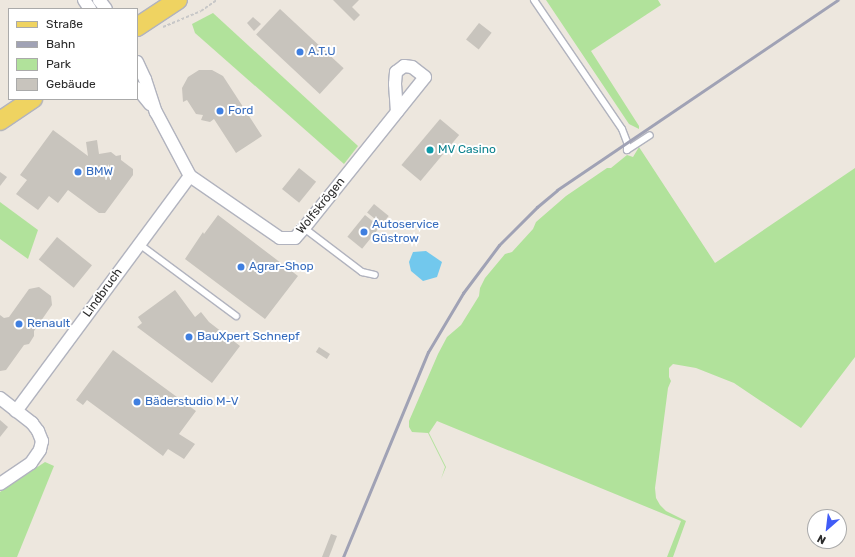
<!DOCTYPE html>
<meta charset="utf-8">
<style>
body{margin:0}
#map{position:relative;width:855px;height:557px;overflow:hidden;background:#ede7de;font-family:Rubik,sans-serif}
div>[style]{position:absolute}
.green>*{inset:0;background:#b1e29b}
.water>*{inset:0;background:#72c8ed}
.building>*{inset:0;background:#c8c4bd;transform-origin:0 0}
.path>*{height:2px;margin-top:-1px;transform-origin:0;background:repeating-linear-gradient(90deg,#c8c8c8 0 3px,transparent 0 5px)}
.roads{filter:drop-shadow(1px 0 #b1b3be) drop-shadow(-1px 0 #b1b3be) drop-shadow(0 1px #b1b3be) drop-shadow(0 -1px #b1b3be)}
.lane>*{height:6px;margin:-3px;padding:0 3px;transform-origin:3px;border-radius:3px;background:#fff}
.street>*{height:12px;margin:-6px;padding:0 6px;transform-origin:6px;border-radius:6px;background:#fff}
.primary>*{height:18px;margin:-9px;padding:0 9px;transform-origin:9px;border-radius:9px;background:#efd361}
.rail>*{height:3px;margin:-1.5px;padding:0 1.5px;transform-origin:1.5px;border-radius:1.5px;background:#a0a2b5}
.dots>*{width:11px;height:11px;translate:-50% -50%;box-sizing:border-box;border:2px solid #fff;border-radius:50%}
span{translate:-50% -50%;white-space:nowrap;text-align:center;line-height:1.15;-webkit-text-stroke:4px #fff;paint-order:stroke}
.shop-label{font-size:12px;color:#366cbe}
.left{translate:0 -50%;text-align:left}
.culture-label{font-size:12px;color:#0d838f}
.street-label{font-size:12px;color:#2b2b2b}
.legend{position:absolute;left:8px;top:8px;width:130px;height:92px;box-sizing:border-box;background:#fff;border:1px solid #aaa;margin:0;padding:5px 7px;list-style:none;font-size:12px;color:#2b2b2b}
.legend li{display:flex;align-items:center;gap:8px;height:20px}
.legend b{width:20px;border:1px solid #aaa}
.north{position:absolute;left:807px;top:509px;width:40px;height:40px;box-sizing:border-box;background:#fff;border:1px solid #aaa;border-radius:50%;rotate:208deg;font-size:11px;font-weight:700;line-height:16px;text-align:center;color:#2b2b2b}
.north::after{content:'';display:block;margin:auto;width:14px;height:18px;background:#405cf7;clip-path:polygon(50% 0,100% 100%,50% 72%,0 100%)}
</style>
<div id="map">
<div class="green">
<i style="clip-path:polygon(546px 0,658px 0,661px 5px,591px 51px,639px 126px,639px 129px,629px 124px)"></i>
<i style="clip-path:polygon(213px 13px,358px 146px,344px 164px,195px 33px,192px 24px)"></i>
<i style="clip-path:polygon(639px 147px,715px 263px,855px 168px,855px 357px,801px 428px,734px 383px,696px 368px,673px 364px,669px 368px,669px 377px,671px 381px,668px 388px,655px 488px,656px 498px,660px 505px,666px 511px,686px 521px,673px 557px,667px 557px,681px 521px,437px 421px,429px 433px,446px 467px,441px 479px,445px 467px,428px 433px,412px 432px,409px 427px,409px 421px,438px 354px,447px 337px,461px 325px,479px 296px,480px 288px,485px 278px,505px 254px,512px 252px,533px 229px,536px 222px,566px 196px,607px 168px,611px 168px,627px 155px,633px 157px)"></i>
<i style="clip-path:polygon(0 202px,38px 230px,28px 259px,0 239px)"></i>
<i style="clip-path:polygon(45px 462px,54px 466px,17px 557px,0 557px,0 492px)"></i>
</div>
<div class="water">
<i style="clip-path:polygon(426px 251px,442px 262px,437px 277px,423px 281px,411px 271px,409px 262px,413px 252px)"></i>
</div>
<div class="building">
<i style="clip-path:polygon(333px 0,359px 0,352px 7px,360px 15px,354px 21px)"></i>
<i style="left:280px;top:9px;width:87px;height:35px;rotate:43deg"></i>
<i style="clip-path:polygon(253px 17px,261px 24px,254px 31px,247px 23px)"></i>
<i style="left:479px;top:23px;width:16px;height:21px;rotate:38deg"></i>
<i style="clip-path:polygon(199px 70px,212px 70px,223px 76px,262px 136px,236px 153px,214px 119px,210px 122px,201px 120px,203px 115px,196px 114px,187px 100px,183px 102px,182px 88px,188px 77px)"></i>
<i style="left:440px;top:119px;width:25px;height:60px;rotate:40deg"></i>
<i style="clip-path:polygon(53px 130px,88px 156px,86px 142px,97px 140px,99px 154px,111px 152px,116px 156px,121px 155px,121px 160px,133px 169px,133px 175px,105px 213px,99px 213px,68px 190px,58px 203px,49px 196px,38px 210px,16px 194px,27px 180px,20px 175px)"></i>
<i style="left:299px;top:168px;width:22px;height:27px;rotate:39deg"></i>
<i style="clip-path:polygon(0 172px,7px 177px,0 186px)"></i>
<i style="left:374px;top:204px;width:19px;height:11px;rotate:39deg"></i>
<i style="clip-path:polygon(218px 215px,298px 276px,265px 319px,185px 259px,203px 232px,204px 234px)"></i>
<i style="left:365px;top:215px;width:19px;height:28px;rotate:39deg"></i>
<i style="left:57px;top:237px;width:45px;height:29px;rotate:39deg"></i>
<i style="clip-path:polygon(39px 287px,51px 296px,52px 305px,34px 331px,34px 336px,29px 344px,24px 345px,6px 370px,0 371px,0 315px,4px 318px,9px 317px,29px 289px)"></i>
<i style="clip-path:polygon(175px 290px,195px 317px,201px 312px,209px 322px,240px 346px,212px 383px,137px 327px,142px 323px,138px 317px)"></i>
<i style="left:319px;top:347px;width:13px;height:6px;rotate:32deg"></i>
<i style="clip-path:polygon(113px 350px,196px 411px,179px 434px,195px 444px,184px 459px,168px 449px,163px 456px,87px 400px,83px 405px,76px 400px)"></i>
<i style="clip-path:polygon(0 420px,8px 427px,0 437px)"></i>
<i style="clip-path:polygon(331px 534px,337px 536px,329px 557px,322px 557px)"></i>
</div>
<div class="path">
<i style="left:163px;top:27px;width:41px;rotate:-22.8deg"></i>
<i style="left:201px;top:11px;width:19px;rotate:-35deg"></i>
</div>
<div class="roads">
<div class="lane">
<i style="left:534px;top:0;width:156px;rotate:55.7deg"></i>
<i style="left:622px;top:129px;width:14px;rotate:69deg"></i>
<i style="left:627px;top:142px;width:8px;rotate:90deg"></i>
<i style="left:627px;top:150px;width:27px;rotate:-33deg"></i>
<i style="left:304px;top:228px;width:73px;rotate:37.2deg"></i>
<i style="left:362px;top:272px;width:13px;rotate:13deg"></i>
<i style="left:139px;top:244px;width:121px;rotate:36.6deg"></i>
</div>
<div class="street">
<i style="left:84px;top:0;width:11px;rotate:56deg"></i>
<i style="left:99px;top:0;width:11px;rotate:52deg"></i>
<i style="left:137px;top:62px;width:19px;rotate:65deg"></i>
<i style="left:145px;top:79px;width:35px;rotate:72deg"></i>
<i style="left:156px;top:112px;width:72px;rotate:62deg"></i>
<i style="left:190px;top:176px;width:109px;rotate:34.6deg"></i>
<i style="left:280px;top:238px;width:15px"></i>
<i style="left:295px;top:238px;width:13px;rotate:-48deg"></i>
<i style="left:304px;top:228px;width:193px;rotate:-51.3deg"></i>
<i style="left:425px;top:77px;width:16px;rotate:-142deg"></i>
<i style="left:412px;top:67px;width:8px;rotate:-173deg"></i>
<i style="left:404px;top:66px;width:10px;rotate:143deg"></i>
<i style="left:396px;top:72px;width:12px;rotate:95deg"></i>
<i style="left:395px;top:84px;width:28px;rotate:86deg"></i>
<i style="left:137px;top:88px;width:21px;rotate:51deg"></i>
<i style="left:0;top:398px;width:41px;rotate:38deg"></i>
<i style="left:32px;top:423px;width:10px;rotate:53deg"></i>
<i style="left:38px;top:431px;width:11px;rotate:68deg"></i>
<i style="left:42px;top:441px;width:9px;rotate:103deg"></i>
<i style="left:40px;top:450px;width:16px;rotate:125deg"></i>
<i style="left:31px;top:463px;width:37px;rotate:146deg"></i>
<i style="left:16px;top:411px;width:292px;rotate:-53.5deg"></i>
</div>
<div class="primary">
<i style="left:137px;top:27px;width:49px;rotate:-33.4deg"></i>
<i style="left:0;top:121px;width:40px;rotate:-34deg"></i>
</div>
</div>
<div class="rail">
<i style="left:343px;top:557px;width:222px;rotate:-67.5deg"></i>
<i style="left:428px;top:352px;width:69px;rotate:-59.3deg"></i>
<i style="left:463px;top:293px;width:60px;rotate:-53.1deg"></i>
<i style="left:499px;top:245px;width:54px;rotate:-45deg"></i>
<i style="left:537px;top:207px;width:26px;rotate:-40deg"></i>
<i style="left:557px;top:190px;width:339px;rotate:-34.1deg"></i>
</div>
<div class="dots">
<i style="left:300px;top:52px;background:#3f7fe0"></i>
<i style="left:220px;top:111px;background:#3f7fe0"></i>
<i style="left:430px;top:150px;background:#0f9aa8"></i>
<i style="left:78px;top:172px;background:#3f7fe0"></i>
<i style="left:364px;top:232px;background:#3f7fe0"></i>
<i style="left:241px;top:267px;background:#3f7fe0"></i>
<i style="left:19px;top:324px;background:#3f7fe0"></i>
<i style="left:189px;top:337px;background:#3f7fe0"></i>
<i style="left:137px;top:402px;background:#3f7fe0"></i>
</div>
<div class="shop-label">
<span class="left" style="left:308px;top:52px">A.T.U</span>
<span class="left" style="left:228px;top:111px">Ford</span>
<span class="left" style="left:86px;top:172px">BMW</span>
<span class="left" style="left:372px;top:232px">Autoservice<br>Güstrow</span>
<span class="left" style="left:249px;top:267px">Agrar-Shop</span>
<span class="left" style="left:27px;top:324px">Renault</span>
<span class="left" style="left:197px;top:337px">BauXpert Schnepf</span>
<span class="left" style="left:145px;top:402px">Bäderstudio M-V</span>
</div>
<div class="culture-label">
<span class="left" style="left:438px;top:150px">MV Casino</span>
</div>
<div class="street-label">
<span style="left:321px;top:206px;rotate:-51deg">Wolfskrögen</span>
<span style="left:103px;top:293px;rotate:-54deg">Lindbruch</span>
</div>
<ul class="legend">
<li><b style="height:5px;background:#efd361"></b>Straße</li>
<li><b style="height:5px;background:#a0a2b5"></b>Bahn</li>
<li><b style="height:11px;background:#b1e29b"></b>Park</li>
<li><b style="height:11px;background:#c8c4bd"></b>Gebäude</li>
</ul>
<div class="north">N</div>
</div>
